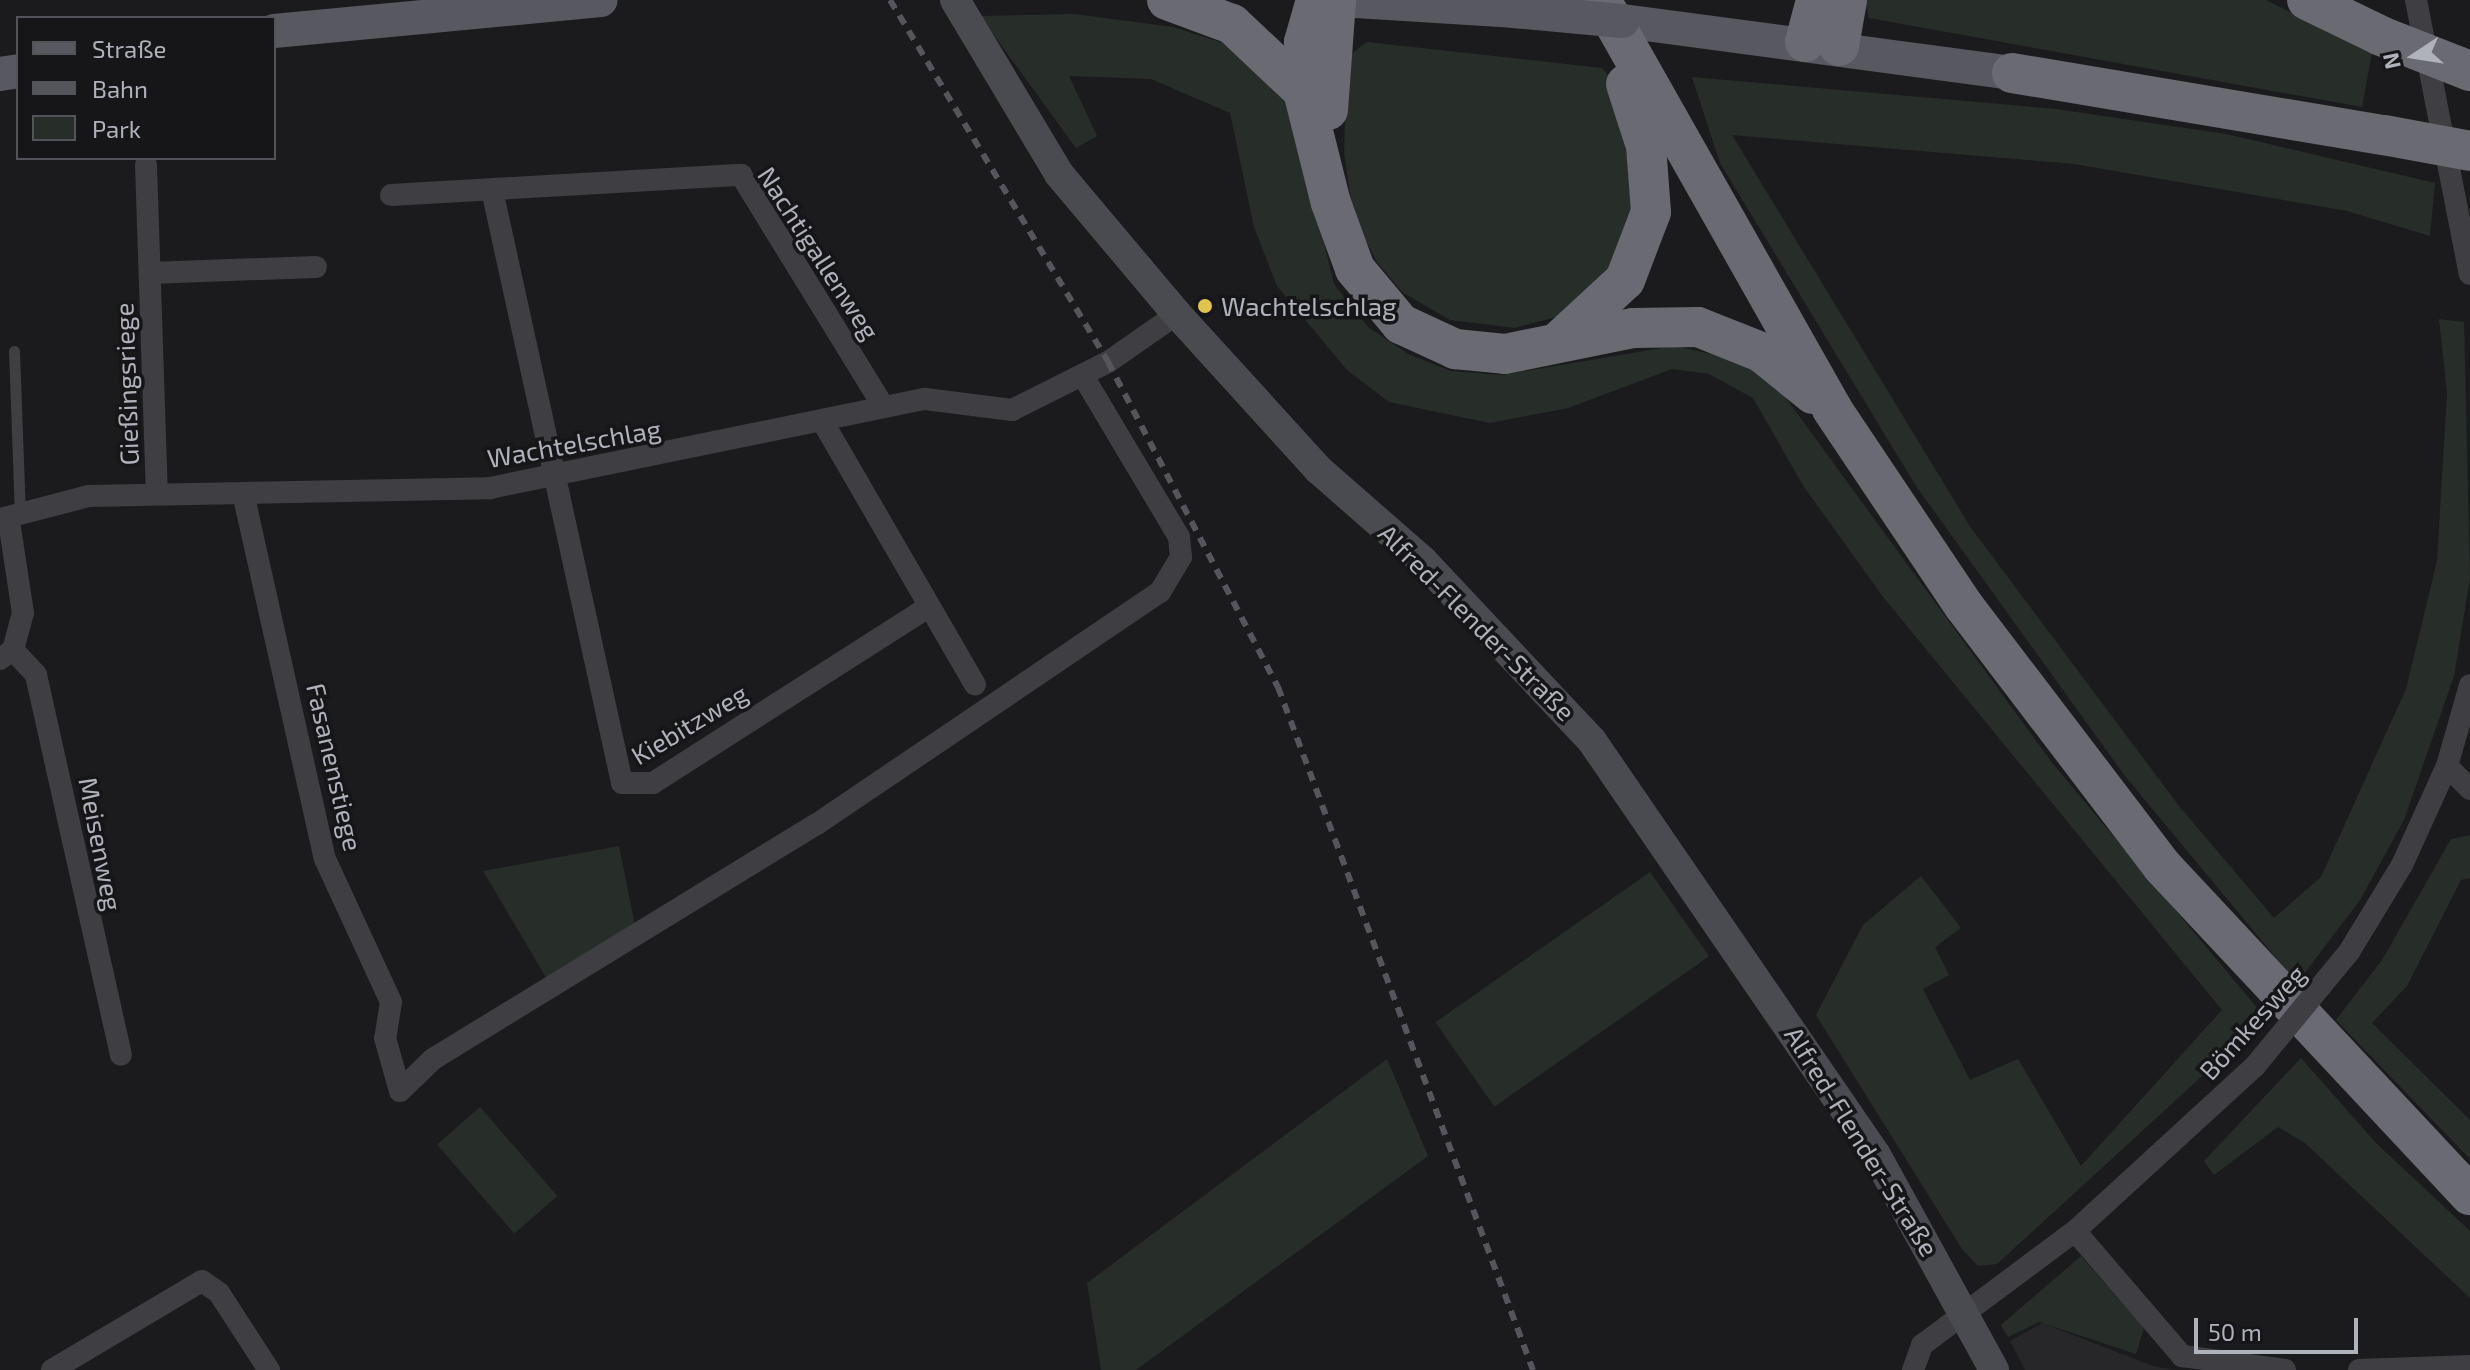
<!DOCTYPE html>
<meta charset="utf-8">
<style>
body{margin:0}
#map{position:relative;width:2470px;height:1370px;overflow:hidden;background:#1b1b1d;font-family:"Exo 2",sans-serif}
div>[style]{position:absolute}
.built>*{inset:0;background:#27272a}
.green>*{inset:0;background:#272e29;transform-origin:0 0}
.lane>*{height:11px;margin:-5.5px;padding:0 5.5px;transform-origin:5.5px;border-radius:5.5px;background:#3e3e43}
.street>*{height:22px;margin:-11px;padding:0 11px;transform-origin:11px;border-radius:11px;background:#3e3e43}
.secondary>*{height:30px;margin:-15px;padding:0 15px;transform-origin:15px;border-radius:15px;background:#4a4b51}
.primary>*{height:34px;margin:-17px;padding:0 17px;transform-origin:17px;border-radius:17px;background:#585960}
.highway>*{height:40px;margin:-20px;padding:0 20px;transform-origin:20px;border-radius:20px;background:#696a72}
.rail>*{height:6px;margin-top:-3px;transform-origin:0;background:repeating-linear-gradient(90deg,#55565c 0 10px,transparent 0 18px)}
.street-bridge>*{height:22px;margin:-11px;padding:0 11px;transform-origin:11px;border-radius:11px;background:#3e3e43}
.primary-bridge>*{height:34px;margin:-17px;padding:0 17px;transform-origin:17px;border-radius:17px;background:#585960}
.highway-bridge>*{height:40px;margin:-20px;padding:0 20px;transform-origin:20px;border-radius:20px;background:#696a72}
.dots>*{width:22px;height:22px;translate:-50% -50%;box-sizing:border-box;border:4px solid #161618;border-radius:50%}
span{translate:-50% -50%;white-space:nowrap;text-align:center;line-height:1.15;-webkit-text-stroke:7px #161618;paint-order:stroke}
.street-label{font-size:26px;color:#afb1bb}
.poi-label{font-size:26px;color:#afb1bb}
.left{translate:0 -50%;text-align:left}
.legend{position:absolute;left:16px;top:16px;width:260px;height:144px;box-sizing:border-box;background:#161618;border:2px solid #535459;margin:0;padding:10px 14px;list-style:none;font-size:24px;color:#afb1bb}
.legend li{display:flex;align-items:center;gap:16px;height:40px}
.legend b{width:40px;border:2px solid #535459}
.north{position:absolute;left:2374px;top:16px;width:80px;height:80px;-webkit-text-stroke:6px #161618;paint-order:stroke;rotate:258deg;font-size:22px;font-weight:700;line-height:32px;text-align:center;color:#afb1bb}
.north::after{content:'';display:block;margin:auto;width:28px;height:36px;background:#afb1bb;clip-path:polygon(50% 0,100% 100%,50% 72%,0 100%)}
.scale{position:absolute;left:2194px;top:1318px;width:164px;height:36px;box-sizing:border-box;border:4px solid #afb1bb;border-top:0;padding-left:10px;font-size:24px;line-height:28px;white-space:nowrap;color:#afb1bb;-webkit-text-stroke:6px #161618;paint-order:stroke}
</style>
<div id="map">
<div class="built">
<i style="clip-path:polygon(2042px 1323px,2153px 1366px,2175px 1370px,2025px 1370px,2010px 1341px)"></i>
</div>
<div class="green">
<i style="clip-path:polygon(1865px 0,2266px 0,2372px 53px,2362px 107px,1869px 18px)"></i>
<i style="clip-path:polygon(1074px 14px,1173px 27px,1239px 48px,1290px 103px,1334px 284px,1368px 327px,1408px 354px,1451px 371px,1502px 375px,1674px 346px,1744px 361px,1783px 394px,2053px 764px,2259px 1010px,2213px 1066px,1997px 1264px,1978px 1266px,1962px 1249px,1816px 1015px,1863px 925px,1921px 876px,1961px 928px,1935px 947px,1949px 975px,1923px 989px,1970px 1080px,2018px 1059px,2081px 1166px,2222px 1010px,1884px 598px,1804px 487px,1753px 398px,1709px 374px,1672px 369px,1568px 408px,1490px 423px,1389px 402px,1347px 370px,1277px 286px,1254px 227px,1230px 113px,1151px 79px,1069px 76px,1097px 136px,1076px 148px,980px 16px)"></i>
<i style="clip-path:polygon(1367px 42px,1602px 68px,1610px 78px,1633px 183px,1631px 229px,1614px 264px,1564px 315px,1515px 328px,1450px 320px,1402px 292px,1377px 262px,1353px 215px,1344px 152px,1347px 57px)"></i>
<i style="clip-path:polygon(1692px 77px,2056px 109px,2226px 134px,2435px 183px,2430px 236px,2347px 211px,2074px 164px,1732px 135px,1971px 528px,2179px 806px,2274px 918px,2321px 877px,2406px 689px,2437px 561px,2447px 393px,2439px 319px,2464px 322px,2470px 578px,2454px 676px,2404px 820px,2360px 900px,2297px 983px,2125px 776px,1916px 486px,1720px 163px)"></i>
<i style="clip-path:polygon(2470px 835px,2470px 878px,2461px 880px,2407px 986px,2372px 1023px,2470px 1120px,2470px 1159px,2336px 1020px,2382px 960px,2451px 839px)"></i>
<i style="clip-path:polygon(619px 846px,635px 926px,547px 979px,483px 871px)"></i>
<i style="left:1650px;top:872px;width:103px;height:262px;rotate:55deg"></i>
<i style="clip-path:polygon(2301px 1058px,2376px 1143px,2470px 1231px,2470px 1298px,2305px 1143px,2278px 1127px,2214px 1175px,2204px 1161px)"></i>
<i style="clip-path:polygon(1387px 1059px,1428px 1156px,1136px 1370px,1101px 1370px,1087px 1283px)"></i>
<i style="left:480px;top:1107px;width:118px;height:57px;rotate:49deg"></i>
<i style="clip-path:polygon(2081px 1256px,2144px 1328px,2136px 1354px,2039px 1322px,2008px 1337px,2001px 1325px)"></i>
</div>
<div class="lane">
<i style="left:14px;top:351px;width:165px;rotate:87.9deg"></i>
</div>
<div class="street">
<i style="left:2416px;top:0;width:279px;rotate:78.9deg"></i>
<i style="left:146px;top:165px;width:329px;rotate:88.1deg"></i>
<i style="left:492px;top:190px;width:607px;rotate:77.63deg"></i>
<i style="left:622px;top:783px;width:31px"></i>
<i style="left:653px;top:783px;width:325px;rotate:-32.6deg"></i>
<i style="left:391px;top:195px;width:351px;rotate:-3.3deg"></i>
<i style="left:741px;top:175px;width:271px;rotate:58.4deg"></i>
<i style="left:150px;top:273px;width:166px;rotate:-2.1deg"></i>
<i style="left:824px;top:424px;width:301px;rotate:59.9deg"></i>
<i style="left:243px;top:493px;width:375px;rotate:77.4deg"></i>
<i style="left:325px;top:859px;width:157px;rotate:65.2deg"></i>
<i style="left:391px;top:1002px;width:36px;rotate:99deg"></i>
<i style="left:385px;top:1038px;width:55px;rotate:74.2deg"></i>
<i style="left:400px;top:1091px;width:46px;rotate:-44.1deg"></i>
<i style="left:433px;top:1059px;width:450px;rotate:-31.5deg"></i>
<i style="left:817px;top:824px;width:414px;rotate:-34.1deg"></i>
<i style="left:1160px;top:592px;width:41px;rotate:-59deg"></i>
<i style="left:1181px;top:557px;width:20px;rotate:-96deg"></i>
<i style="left:1179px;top:537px;width:187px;rotate:-120.8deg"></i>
<i style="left:0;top:519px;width:92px;rotate:-14.5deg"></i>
<i style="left:89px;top:496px;width:401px;rotate:-1.1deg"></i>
<i style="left:490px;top:488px;width:444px;rotate:-11.6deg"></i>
<i style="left:925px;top:399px;width:88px;rotate:7.2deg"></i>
<i style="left:1012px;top:410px;width:107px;rotate:-26.6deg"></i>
<i style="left:1108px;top:362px;width:84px;rotate:-34.8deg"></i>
<i style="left:13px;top:650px;width:34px;rotate:47deg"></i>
<i style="left:36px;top:675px;width:389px;rotate:77.4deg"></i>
<i style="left:0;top:659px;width:16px;rotate:-35deg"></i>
<i style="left:13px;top:650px;width:38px;rotate:-75deg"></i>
<i style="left:23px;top:613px;width:93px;rotate:-98.7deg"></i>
<i style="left:2447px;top:766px;width:33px;rotate:45deg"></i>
<i style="left:2349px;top:952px;width:102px;rotate:-58.7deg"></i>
<i style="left:2402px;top:865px;width:109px;rotate:-65.6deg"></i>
<i style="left:2447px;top:766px;width:84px;rotate:-74.1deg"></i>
<i style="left:2075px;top:1231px;width:165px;rotate:49.4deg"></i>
<i style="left:2182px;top:1356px;width:104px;rotate:7.7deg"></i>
<i style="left:52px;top:1370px;width:174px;rotate:-30.7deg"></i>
<i style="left:202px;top:1281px;width:21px;rotate:35deg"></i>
<i style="left:219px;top:1293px;width:92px;rotate:57deg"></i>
<i style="left:1913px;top:1370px;width:27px;rotate:-70deg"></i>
<i style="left:1922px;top:1345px;width:191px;rotate:-36.7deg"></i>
<i style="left:2075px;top:1231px;width:244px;rotate:-42.5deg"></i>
<i style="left:2359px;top:1370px;width:111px;rotate:-2.1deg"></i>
</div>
<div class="secondary">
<i style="left:955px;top:0;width:203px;rotate:59.1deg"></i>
<i style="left:1059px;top:174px;width:183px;rotate:49.9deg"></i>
<i style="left:1177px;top:314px;width:211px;rotate:47.7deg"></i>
<i style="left:1319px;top:470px;width:138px;rotate:41.2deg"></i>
<i style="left:1423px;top:561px;width:247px;rotate:46.8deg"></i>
<i style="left:1592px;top:741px;width:502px;rotate:55.55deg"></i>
<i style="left:1876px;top:1155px;width:245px;rotate:61.2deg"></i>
</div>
<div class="primary">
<i style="left:1340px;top:0;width:173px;rotate:3.6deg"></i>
<i style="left:1623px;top:21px;width:392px;rotate:7.6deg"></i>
<i style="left:274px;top:31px;width:328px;rotate:-5.4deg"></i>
<i style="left:0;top:74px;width:18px;rotate:-9deg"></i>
</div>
<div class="highway">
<i style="left:1167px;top:0;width:69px;rotate:20.3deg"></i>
<i style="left:1232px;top:24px;width:98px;rotate:43.3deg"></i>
<i style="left:1316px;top:0;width:44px;rotate:105.9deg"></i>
<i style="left:1304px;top:42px;width:49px;rotate:91.2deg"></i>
<i style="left:1303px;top:91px;width:115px;rotate:76deg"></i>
<i style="left:1331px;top:203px;width:70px;rotate:70deg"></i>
<i style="left:1355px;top:269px;width:72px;rotate:50.1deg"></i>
<i style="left:1401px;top:324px;width:60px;rotate:24.8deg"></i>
<i style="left:1455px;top:349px;width:50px;rotate:5.7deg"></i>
<i style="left:1505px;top:354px;width:131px;rotate:-11.5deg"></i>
<i style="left:1633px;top:328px;width:65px;rotate:-0.9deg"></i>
<i style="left:1698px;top:327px;width:68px;rotate:21.6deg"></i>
<i style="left:1761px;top:352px;width:67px;rotate:38.9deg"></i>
<i style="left:1601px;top:0;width:470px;rotate:60.5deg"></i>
<i style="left:1832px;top:409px;width:237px;rotate:56.2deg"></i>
<i style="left:1964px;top:606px;width:327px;rotate:52.7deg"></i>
<i style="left:2162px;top:866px;width:451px;rotate:46.9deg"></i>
<i style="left:2307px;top:0;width:82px;rotate:25.9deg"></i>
<i style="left:1805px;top:42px;width:43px;rotate:-75.3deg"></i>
<i style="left:1839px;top:46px;width:47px;rotate:-80.1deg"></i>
<i style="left:2012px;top:73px;width:377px;rotate:9.5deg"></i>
<i style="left:1328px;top:110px;width:110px;rotate:-85.8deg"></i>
<i style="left:1558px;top:342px;width:91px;rotate:-42.8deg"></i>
<i style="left:1625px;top:280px;width:73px;rotate:-69.1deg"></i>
<i style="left:1651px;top:212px;width:66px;rotate:-94.3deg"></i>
<i style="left:1646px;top:146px;width:65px;rotate:-107.9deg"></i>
</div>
<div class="rail">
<i style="left:890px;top:0;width:423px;rotate:58.9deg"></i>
<i style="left:1108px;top:362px;width:367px;rotate:62.4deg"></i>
<i style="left:1278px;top:687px;width:729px;rotate:69.53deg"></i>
</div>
<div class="street-bridge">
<i style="left:2255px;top:1066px;width:148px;rotate:-50.5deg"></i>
</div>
<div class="primary-bridge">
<i style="left:1513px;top:11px;width:110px;rotate:5.2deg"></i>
</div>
<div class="highway-bridge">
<i style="left:2381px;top:36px;width:96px;rotate:21.5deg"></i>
<i style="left:2384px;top:135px;width:87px;rotate:10.5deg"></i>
</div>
<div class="dots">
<i style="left:1205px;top:306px;background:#e1c34f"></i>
</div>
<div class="street-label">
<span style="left:819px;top:253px;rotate:57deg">Nachtigallenweg</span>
<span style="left:126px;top:384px;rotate:-92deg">Gießingsriege</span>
<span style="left:574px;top:443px;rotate:-10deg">Wachtelschlag</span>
<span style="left:1477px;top:622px;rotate:45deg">Alfred-Flender-Straße</span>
<span style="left:689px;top:724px;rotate:-31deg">Kiebitzweg</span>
<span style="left:335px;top:767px;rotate:77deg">Fasanenstiege</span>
<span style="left:101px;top:844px;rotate:79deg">Meisenweg</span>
<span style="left:2252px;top:1022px;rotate:-48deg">Bömkesweg</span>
<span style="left:1862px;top:1141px;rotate:58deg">Alfred-Flender-Straße</span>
</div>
<div class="poi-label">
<span class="left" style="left:1221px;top:306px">Wachtelschlag</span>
</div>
<ul class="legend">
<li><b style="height:10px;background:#585960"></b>Straße</li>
<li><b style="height:10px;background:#55565c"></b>Bahn</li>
<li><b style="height:22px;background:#272e29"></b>Park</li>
</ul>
<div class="north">N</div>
<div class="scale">50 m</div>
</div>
